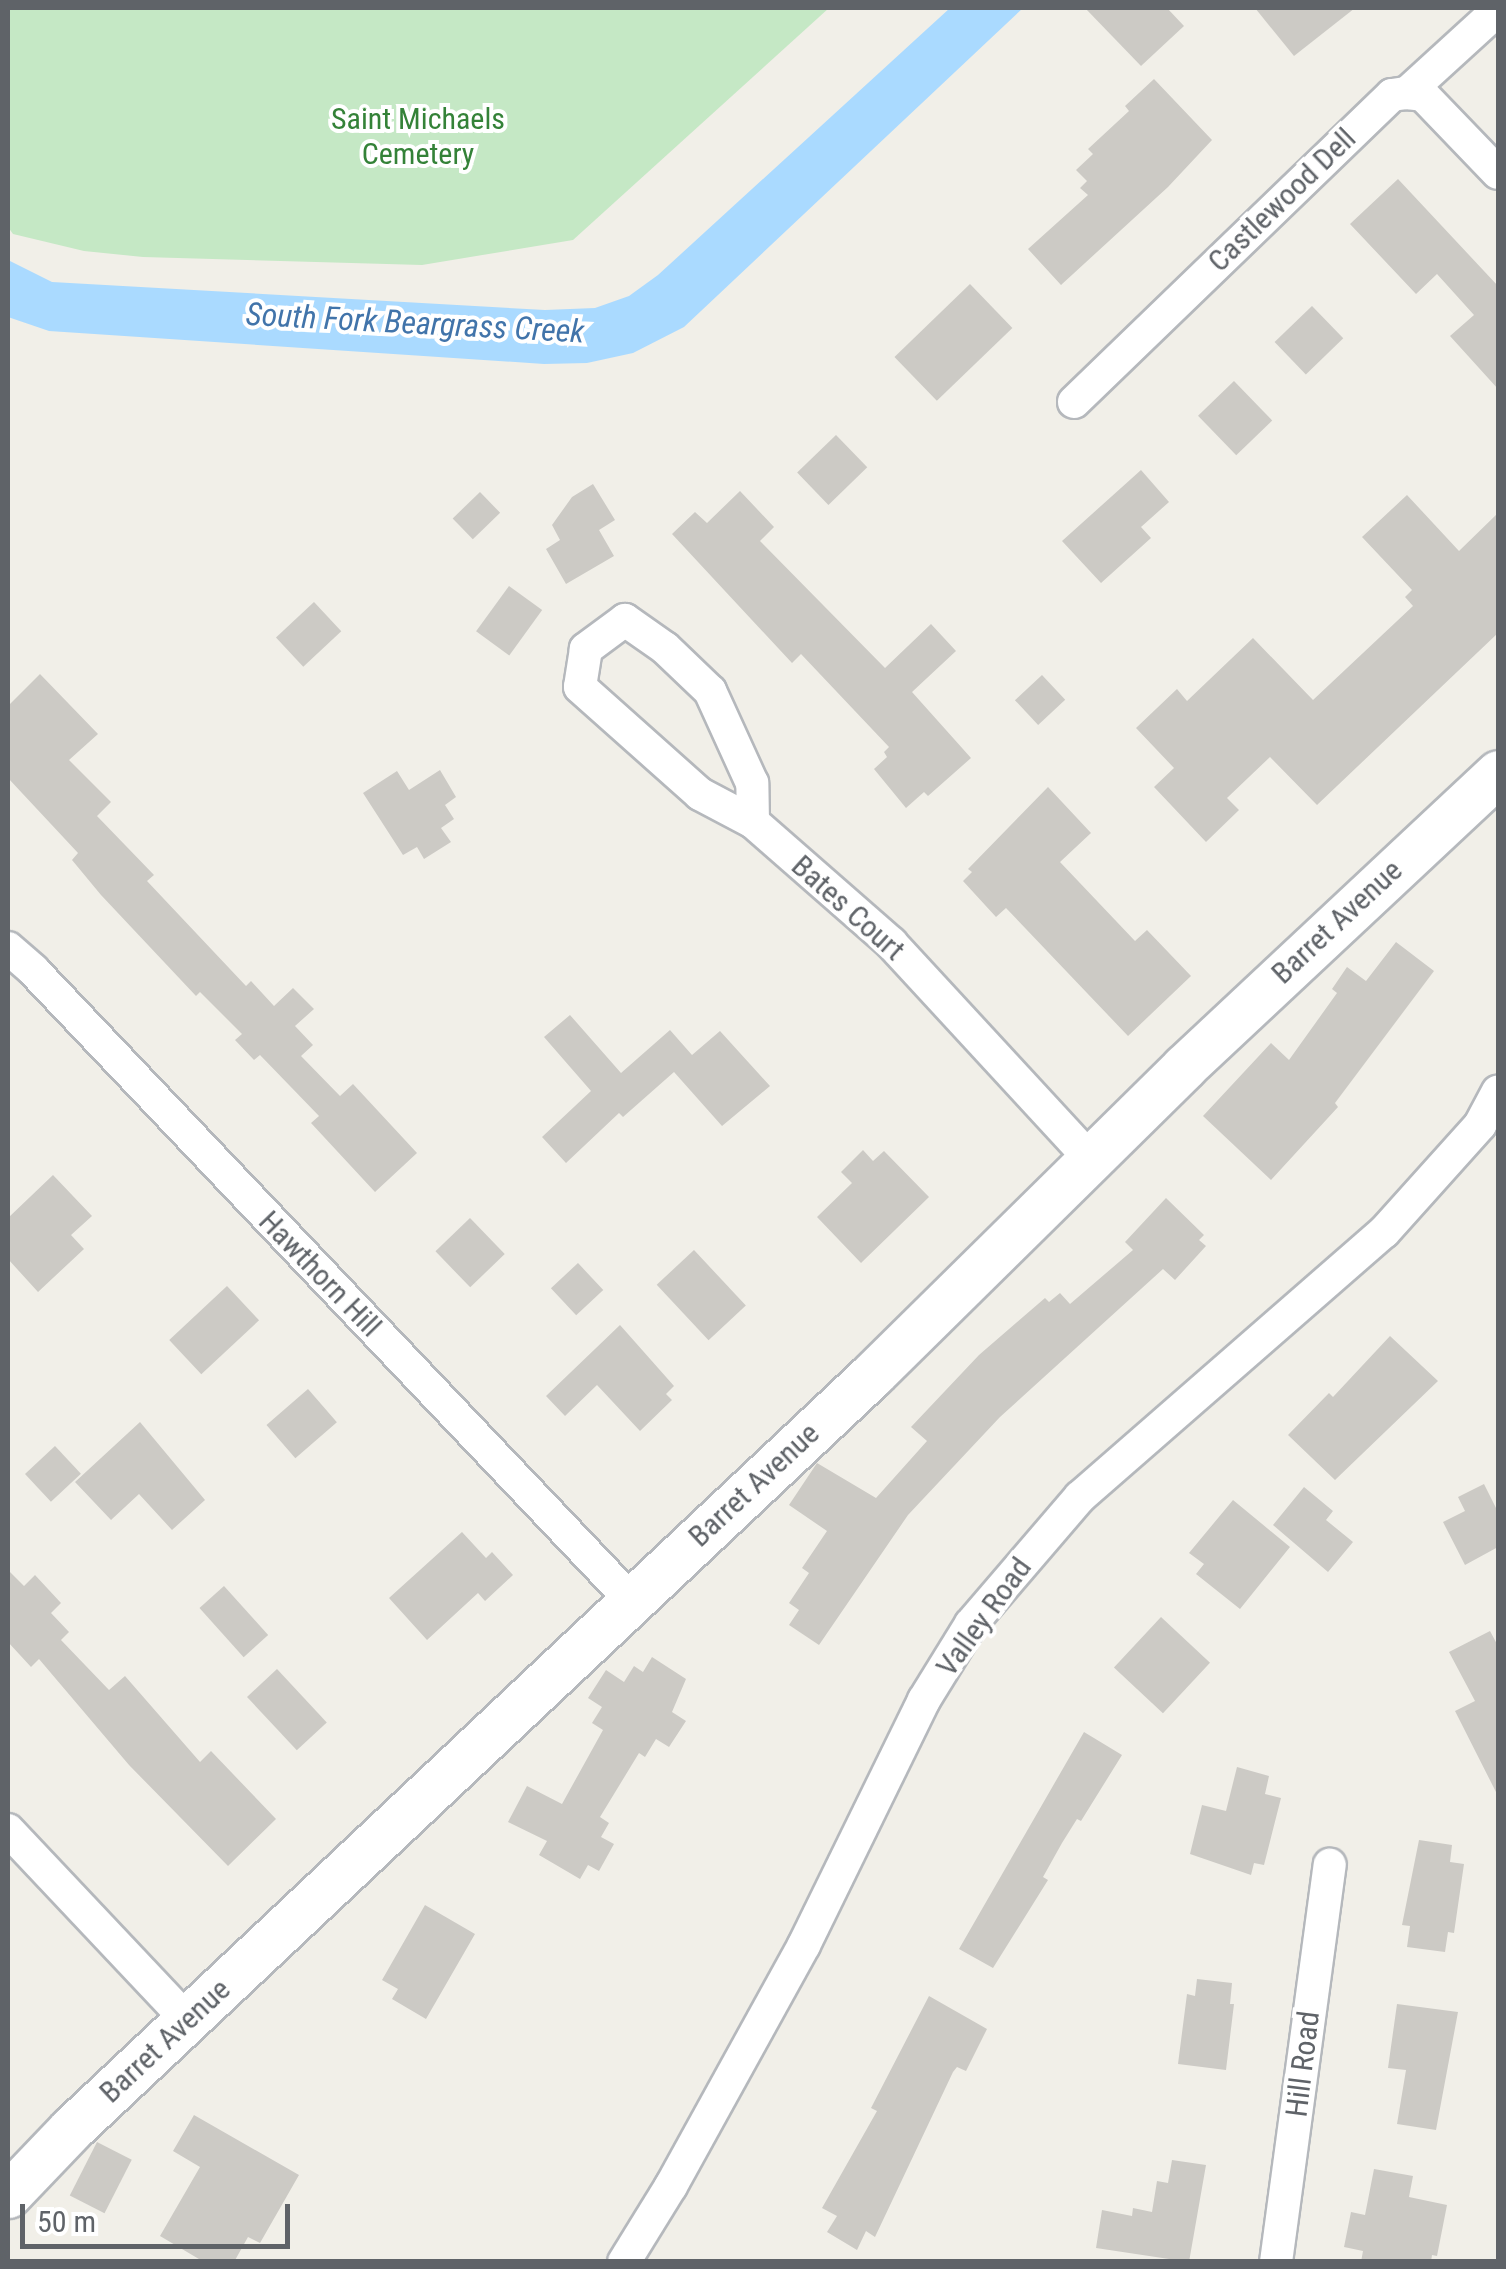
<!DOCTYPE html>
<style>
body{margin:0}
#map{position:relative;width:1506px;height:2269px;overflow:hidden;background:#f1efe8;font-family:"Roboto Condensed",sans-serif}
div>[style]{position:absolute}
.green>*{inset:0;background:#c5e8c5}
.water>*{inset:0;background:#aadaff}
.building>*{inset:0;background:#cccac5;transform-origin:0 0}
.roads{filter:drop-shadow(2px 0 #b5b8bc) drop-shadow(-2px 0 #b5b8bc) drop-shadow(0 2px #b5b8bc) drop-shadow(0 -2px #b5b8bc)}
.street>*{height:32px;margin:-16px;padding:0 16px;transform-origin:16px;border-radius:16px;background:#fff}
.secondary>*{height:45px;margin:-22.5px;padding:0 22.5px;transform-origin:22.5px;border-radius:22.5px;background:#fff}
span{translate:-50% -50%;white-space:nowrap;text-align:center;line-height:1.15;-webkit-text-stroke:8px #fff;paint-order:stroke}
.park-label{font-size:30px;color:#348238}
.street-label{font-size:30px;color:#5f6368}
.water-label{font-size:32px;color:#4174aa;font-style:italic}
.frame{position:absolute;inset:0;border:10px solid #5f6368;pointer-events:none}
.scale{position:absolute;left:20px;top:2204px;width:270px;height:45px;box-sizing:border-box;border:5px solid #5f6368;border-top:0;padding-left:12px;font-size:30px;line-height:35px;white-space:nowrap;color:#5f6368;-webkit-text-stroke:8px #fff;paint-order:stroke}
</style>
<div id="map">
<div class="green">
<i style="clip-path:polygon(8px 8px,829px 8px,573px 240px,422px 265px,143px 257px,84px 251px,13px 234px,8px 227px)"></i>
</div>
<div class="water">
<i style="clip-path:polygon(950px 8px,1023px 8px,684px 327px,633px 353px,587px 363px,544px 364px,49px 331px,8px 317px,8px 260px,52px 282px,545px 310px,595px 308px,629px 296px,658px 275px)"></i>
</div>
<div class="building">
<i style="clip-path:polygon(1085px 8px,1167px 8px,1184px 26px,1141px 66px)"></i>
<i style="clip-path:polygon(1255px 8px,1355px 8px,1294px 56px)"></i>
<i style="clip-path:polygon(1154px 79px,1212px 140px,1168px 187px,1061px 285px,1028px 249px,1088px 195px,1080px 188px,1087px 181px,1076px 170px,1093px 154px,1088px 149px,1129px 111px,1125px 106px)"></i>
<i style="clip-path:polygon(1398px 179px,1498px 286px,1498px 389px,1450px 336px,1474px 315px,1437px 274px,1416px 294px,1350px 224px)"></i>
<i style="left:970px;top:284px;width:61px;height:105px;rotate:46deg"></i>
<i style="left:1312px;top:306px;width:45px;height:52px;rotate:46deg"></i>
<i style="left:1234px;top:381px;width:55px;height:50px;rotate:46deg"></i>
<i style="left:836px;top:435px;width:45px;height:54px;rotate:46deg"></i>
<i style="clip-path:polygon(1141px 470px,1169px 502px,1141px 527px,1151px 538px,1101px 583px,1062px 541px)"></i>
<i style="clip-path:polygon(593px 484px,615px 520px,599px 530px,614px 556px,566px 584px,546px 549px,560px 540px,552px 525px,572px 497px)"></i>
<i style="clip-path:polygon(740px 491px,774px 527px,760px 541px,885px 668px,931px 624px,956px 651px,912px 692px,971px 758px,928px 796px,924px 792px,906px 808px,874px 769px,887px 757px,884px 752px,889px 747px,801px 654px,792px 663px,672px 534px,695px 512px,707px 523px)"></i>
<i style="left:480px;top:492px;width:29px;height:38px;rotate:46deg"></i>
<i style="clip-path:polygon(1407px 495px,1459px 551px,1498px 513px,1498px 633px,1317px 805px,1270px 757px,1227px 798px,1239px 810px,1206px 842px,1154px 787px,1174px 768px,1136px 728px,1177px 689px,1187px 701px,1253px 638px,1313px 700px,1413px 606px,1405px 597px,1412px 590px,1362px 537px)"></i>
<i style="left:509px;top:586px;width:41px;height:56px;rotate:36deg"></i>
<i style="left:314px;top:602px;width:40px;height:52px;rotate:47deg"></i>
<i style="clip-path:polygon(40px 674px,98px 734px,69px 760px,111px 802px,97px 816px,154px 875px,147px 881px,246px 986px,251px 981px,274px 1006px,293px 988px,314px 1009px,295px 1026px,313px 1045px,301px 1056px,340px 1096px,353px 1084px,417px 1153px,375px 1192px,311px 1123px,319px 1116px,260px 1055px,254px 1060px,235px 1040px,242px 1034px,200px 992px,196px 996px,101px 895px,72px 860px,78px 853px,8px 778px,8px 706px)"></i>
<i style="left:1042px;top:675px;width:34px;height:37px;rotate:47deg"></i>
<i style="clip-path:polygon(440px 770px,456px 797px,445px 805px,454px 819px,441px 828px,451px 842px,424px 859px,417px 847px,403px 855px,363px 793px,397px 771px,409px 790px)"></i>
<i style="clip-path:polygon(1048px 787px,1091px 833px,1060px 862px,1135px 941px,1147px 930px,1191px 976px,1128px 1036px,1006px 908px,996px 917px,963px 881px,972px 872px,968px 869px)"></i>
<i style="clip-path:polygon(1396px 942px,1434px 971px,1335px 1103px,1338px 1107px,1271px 1180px,1203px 1116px,1271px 1043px,1289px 1060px,1337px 993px,1332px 989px,1347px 967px,1366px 981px)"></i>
<i style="clip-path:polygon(570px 1015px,621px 1073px,670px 1030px,692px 1055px,720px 1031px,770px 1086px,722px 1126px,674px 1072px,623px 1117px,619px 1113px,566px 1163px,542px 1137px,591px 1091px,544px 1037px)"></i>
<i style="clip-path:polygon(863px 1150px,873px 1161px,884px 1151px,929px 1197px,861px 1263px,817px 1217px,852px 1183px,841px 1172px)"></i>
<i style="clip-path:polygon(53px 1175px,92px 1216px,71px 1235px,84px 1249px,38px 1292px,8px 1259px,8px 1218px)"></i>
<i style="clip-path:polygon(1166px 1198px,1204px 1235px,1199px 1240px,1206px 1246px,1175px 1280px,1163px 1269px,1000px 1417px,908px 1515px,819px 1645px,789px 1625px,799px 1610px,789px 1603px,809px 1573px,802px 1568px,827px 1531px,789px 1505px,817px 1463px,876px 1498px,927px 1441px,911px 1427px,979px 1355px,1045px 1298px,1049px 1302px,1060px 1293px,1070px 1304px,1133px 1250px,1125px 1242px)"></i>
<i style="left:470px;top:1218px;width:50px;height:48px;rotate:46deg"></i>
<i style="left:694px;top:1250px;width:76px;height:51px;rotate:47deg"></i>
<i style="left:578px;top:1263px;width:37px;height:37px;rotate:47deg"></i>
<i style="left:227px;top:1286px;width:47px;height:79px;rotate:47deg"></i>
<i style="clip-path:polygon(620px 1325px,674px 1386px,666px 1394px,672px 1400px,640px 1431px,597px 1385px,565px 1416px,546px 1396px)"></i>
<i style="clip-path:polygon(1390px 1336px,1438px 1381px,1335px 1480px,1288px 1435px,1329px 1393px,1333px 1397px)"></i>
<i style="left:308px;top:1389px;width:44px;height:55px;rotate:49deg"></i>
<i style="clip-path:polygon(140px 1422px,205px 1500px,172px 1530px,139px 1494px,111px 1520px,75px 1482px)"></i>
<i style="left:55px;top:1446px;width:38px;height:41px;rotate:47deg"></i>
<i style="clip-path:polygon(1484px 1484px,1498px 1512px,1498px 1547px,1465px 1565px,1443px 1522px,1465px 1511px,1458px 1497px)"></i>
<i style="clip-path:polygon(1304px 1487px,1333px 1511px,1326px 1520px,1353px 1542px,1328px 1572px,1273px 1525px)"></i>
<i style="clip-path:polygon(1233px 1500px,1290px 1547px,1240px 1609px,1196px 1574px,1204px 1564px,1189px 1553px)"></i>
<i style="clip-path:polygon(462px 1532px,486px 1558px,492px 1552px,513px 1575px,485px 1601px,478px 1593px,427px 1640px,389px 1598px)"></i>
<i style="clip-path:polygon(8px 1570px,24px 1586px,35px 1575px,61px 1603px,51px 1613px,69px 1632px,61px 1640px,109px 1690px,125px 1676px,200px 1762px,211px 1751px,276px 1819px,228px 1866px,129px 1765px,39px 1659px,31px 1667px,8px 1642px)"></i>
<i style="left:224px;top:1586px;width:66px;height:33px;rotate:48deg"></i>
<i style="left:1161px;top:1617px;width:67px;height:69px;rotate:43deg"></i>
<i style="clip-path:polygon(1490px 1631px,1498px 1646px,1498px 1796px,1455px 1711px,1475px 1701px,1449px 1652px)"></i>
<i style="clip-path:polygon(652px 1657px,686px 1679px,672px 1712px,686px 1721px,669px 1747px,656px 1739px,645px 1757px,639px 1753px,600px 1817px,609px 1823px,601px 1837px,614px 1844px,599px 1871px,588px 1865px,580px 1879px,539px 1855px,547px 1841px,508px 1822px,527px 1786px,562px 1804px,603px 1730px,592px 1723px,602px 1707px,588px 1698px,606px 1670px,624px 1682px,634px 1666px,643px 1672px)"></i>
<i style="left:277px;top:1669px;width:73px;height:41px;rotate:47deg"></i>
<i style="clip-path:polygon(1084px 1732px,1122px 1755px,1081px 1821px,1077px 1819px,1062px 1843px,1043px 1877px,1048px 1880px,993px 1968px,959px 1949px)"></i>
<i style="clip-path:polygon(1237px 1767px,1269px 1776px,1265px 1794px,1281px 1798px,1264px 1865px,1254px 1863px,1251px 1875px,1190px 1854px,1202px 1805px,1226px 1811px)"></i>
<i style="clip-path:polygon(1419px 1840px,1452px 1845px,1450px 1862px,1464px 1864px,1454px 1933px,1448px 1932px,1445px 1952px,1407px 1947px,1410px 1926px,1402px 1925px)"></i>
<i style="clip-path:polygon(425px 1905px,475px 1934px,426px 2019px,392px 1999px,398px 1989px,382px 1980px)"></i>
<i style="clip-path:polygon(1197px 1979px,1232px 1983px,1230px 2004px,1234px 2004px,1226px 2070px,1178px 2064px,1187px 1994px,1195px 1996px)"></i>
<i style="clip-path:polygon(929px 1996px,987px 2029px,966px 2071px,957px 2067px,953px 2072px,875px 2237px,866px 2231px,857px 2250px,827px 2232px,837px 2216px,822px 2208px,877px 2111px,871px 2108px)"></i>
<i style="clip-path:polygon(1397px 2004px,1458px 2012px,1436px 2130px,1397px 2124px,1406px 2070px,1388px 2068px)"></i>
<i style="clip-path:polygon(194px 2115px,299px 2175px,260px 2243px,248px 2237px,234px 2262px,204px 2262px,160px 2236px,200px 2167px,173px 2151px)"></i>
<i style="left:97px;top:2142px;width:39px;height:60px;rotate:27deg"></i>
<i style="clip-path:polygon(1172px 2160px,1206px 2165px,1189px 2262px,1096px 2248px,1102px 2210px,1132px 2216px,1133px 2208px,1152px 2212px,1157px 2181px,1168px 2183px)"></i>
<i style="clip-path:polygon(1374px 2169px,1413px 2176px,1409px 2197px,1447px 2205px,1437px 2256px,1432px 2255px,1431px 2262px,1361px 2262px,1363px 2251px,1344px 2247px,1351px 2212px,1365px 2215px)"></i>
</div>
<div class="roads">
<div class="street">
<i style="left:1407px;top:93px;width:16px;rotate:7deg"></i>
<i style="left:1423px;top:95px;width:108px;rotate:46.1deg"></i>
<i style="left:1074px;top:402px;width:442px;rotate:-44deg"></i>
<i style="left:1392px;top:95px;width:15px;rotate:-8deg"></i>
<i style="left:1407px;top:93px;width:123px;rotate:-42.4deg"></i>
<i style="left:753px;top:822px;width:39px;rotate:-91deg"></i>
<i style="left:752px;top:783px;width:101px;rotate:-114.5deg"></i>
<i style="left:710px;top:691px;width:62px;rotate:-136.3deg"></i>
<i style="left:665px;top:648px;width:49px;rotate:-145deg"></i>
<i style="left:625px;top:620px;width:49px;rotate:143.4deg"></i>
<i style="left:586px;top:649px;width:38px;rotate:99deg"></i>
<i style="left:580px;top:687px;width:161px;rotate:41.7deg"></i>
<i style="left:700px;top:794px;width:60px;rotate:27.8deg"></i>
<i style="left:753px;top:822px;width:184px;rotate:41.2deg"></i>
<i style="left:891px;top:943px;width:294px;rotate:47.3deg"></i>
<i style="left:8px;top:948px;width:33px;rotate:41deg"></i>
<i style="left:33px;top:970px;width:870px;rotate:46.49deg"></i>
<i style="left:8px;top:1830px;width:261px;rotate:46.7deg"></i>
<i style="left:624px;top:2262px;width:89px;rotate:-58.3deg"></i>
<i style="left:671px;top:2186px;width:275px;rotate:-61.1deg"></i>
<i style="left:804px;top:1945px;width:273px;rotate:-63.9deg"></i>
<i style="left:924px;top:1700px;width:89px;rotate:-58.3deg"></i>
<i style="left:971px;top:1624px;width:167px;rotate:-49.4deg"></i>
<i style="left:1080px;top:1497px;width:403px;rotate:-41.1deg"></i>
<i style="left:1384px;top:1232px;width:144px;rotate:-48.1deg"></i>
<i style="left:1480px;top:1125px;width:38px;rotate:-62deg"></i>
<i style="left:1276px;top:2262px;width:401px;rotate:-82.3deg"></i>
</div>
<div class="secondary">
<i style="left:8px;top:2195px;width:91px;rotate:-46.3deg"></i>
<i style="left:71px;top:2129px;width:1101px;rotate:-43.27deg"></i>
<i style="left:873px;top:1374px;width:437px;rotate:-44.6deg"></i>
<i style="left:1184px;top:1067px;width:430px;rotate:-43.1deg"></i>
</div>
</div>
<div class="park-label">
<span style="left:418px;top:136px">Saint Michaels<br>Cemetery</span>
</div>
<div class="street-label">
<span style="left:1282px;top:200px;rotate:-44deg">Castlewood Dell</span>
<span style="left:848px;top:908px;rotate:42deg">Bates Court</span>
<span style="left:1337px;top:922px;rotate:-43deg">Barret Avenue</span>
<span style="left:320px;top:1274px;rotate:46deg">Hawthorn Hill</span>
<span style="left:754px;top:1485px;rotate:-43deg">Barret Avenue</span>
<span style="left:984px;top:1617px;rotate:-54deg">Valley Road</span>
<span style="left:165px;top:2041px;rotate:-43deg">Barret Avenue</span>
<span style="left:1303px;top:2064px;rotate:-83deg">Hill Road</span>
</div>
<div class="water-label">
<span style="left:415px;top:323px;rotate:3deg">South Fork Beargrass Creek</span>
</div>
<div class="frame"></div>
<div class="scale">50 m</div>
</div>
